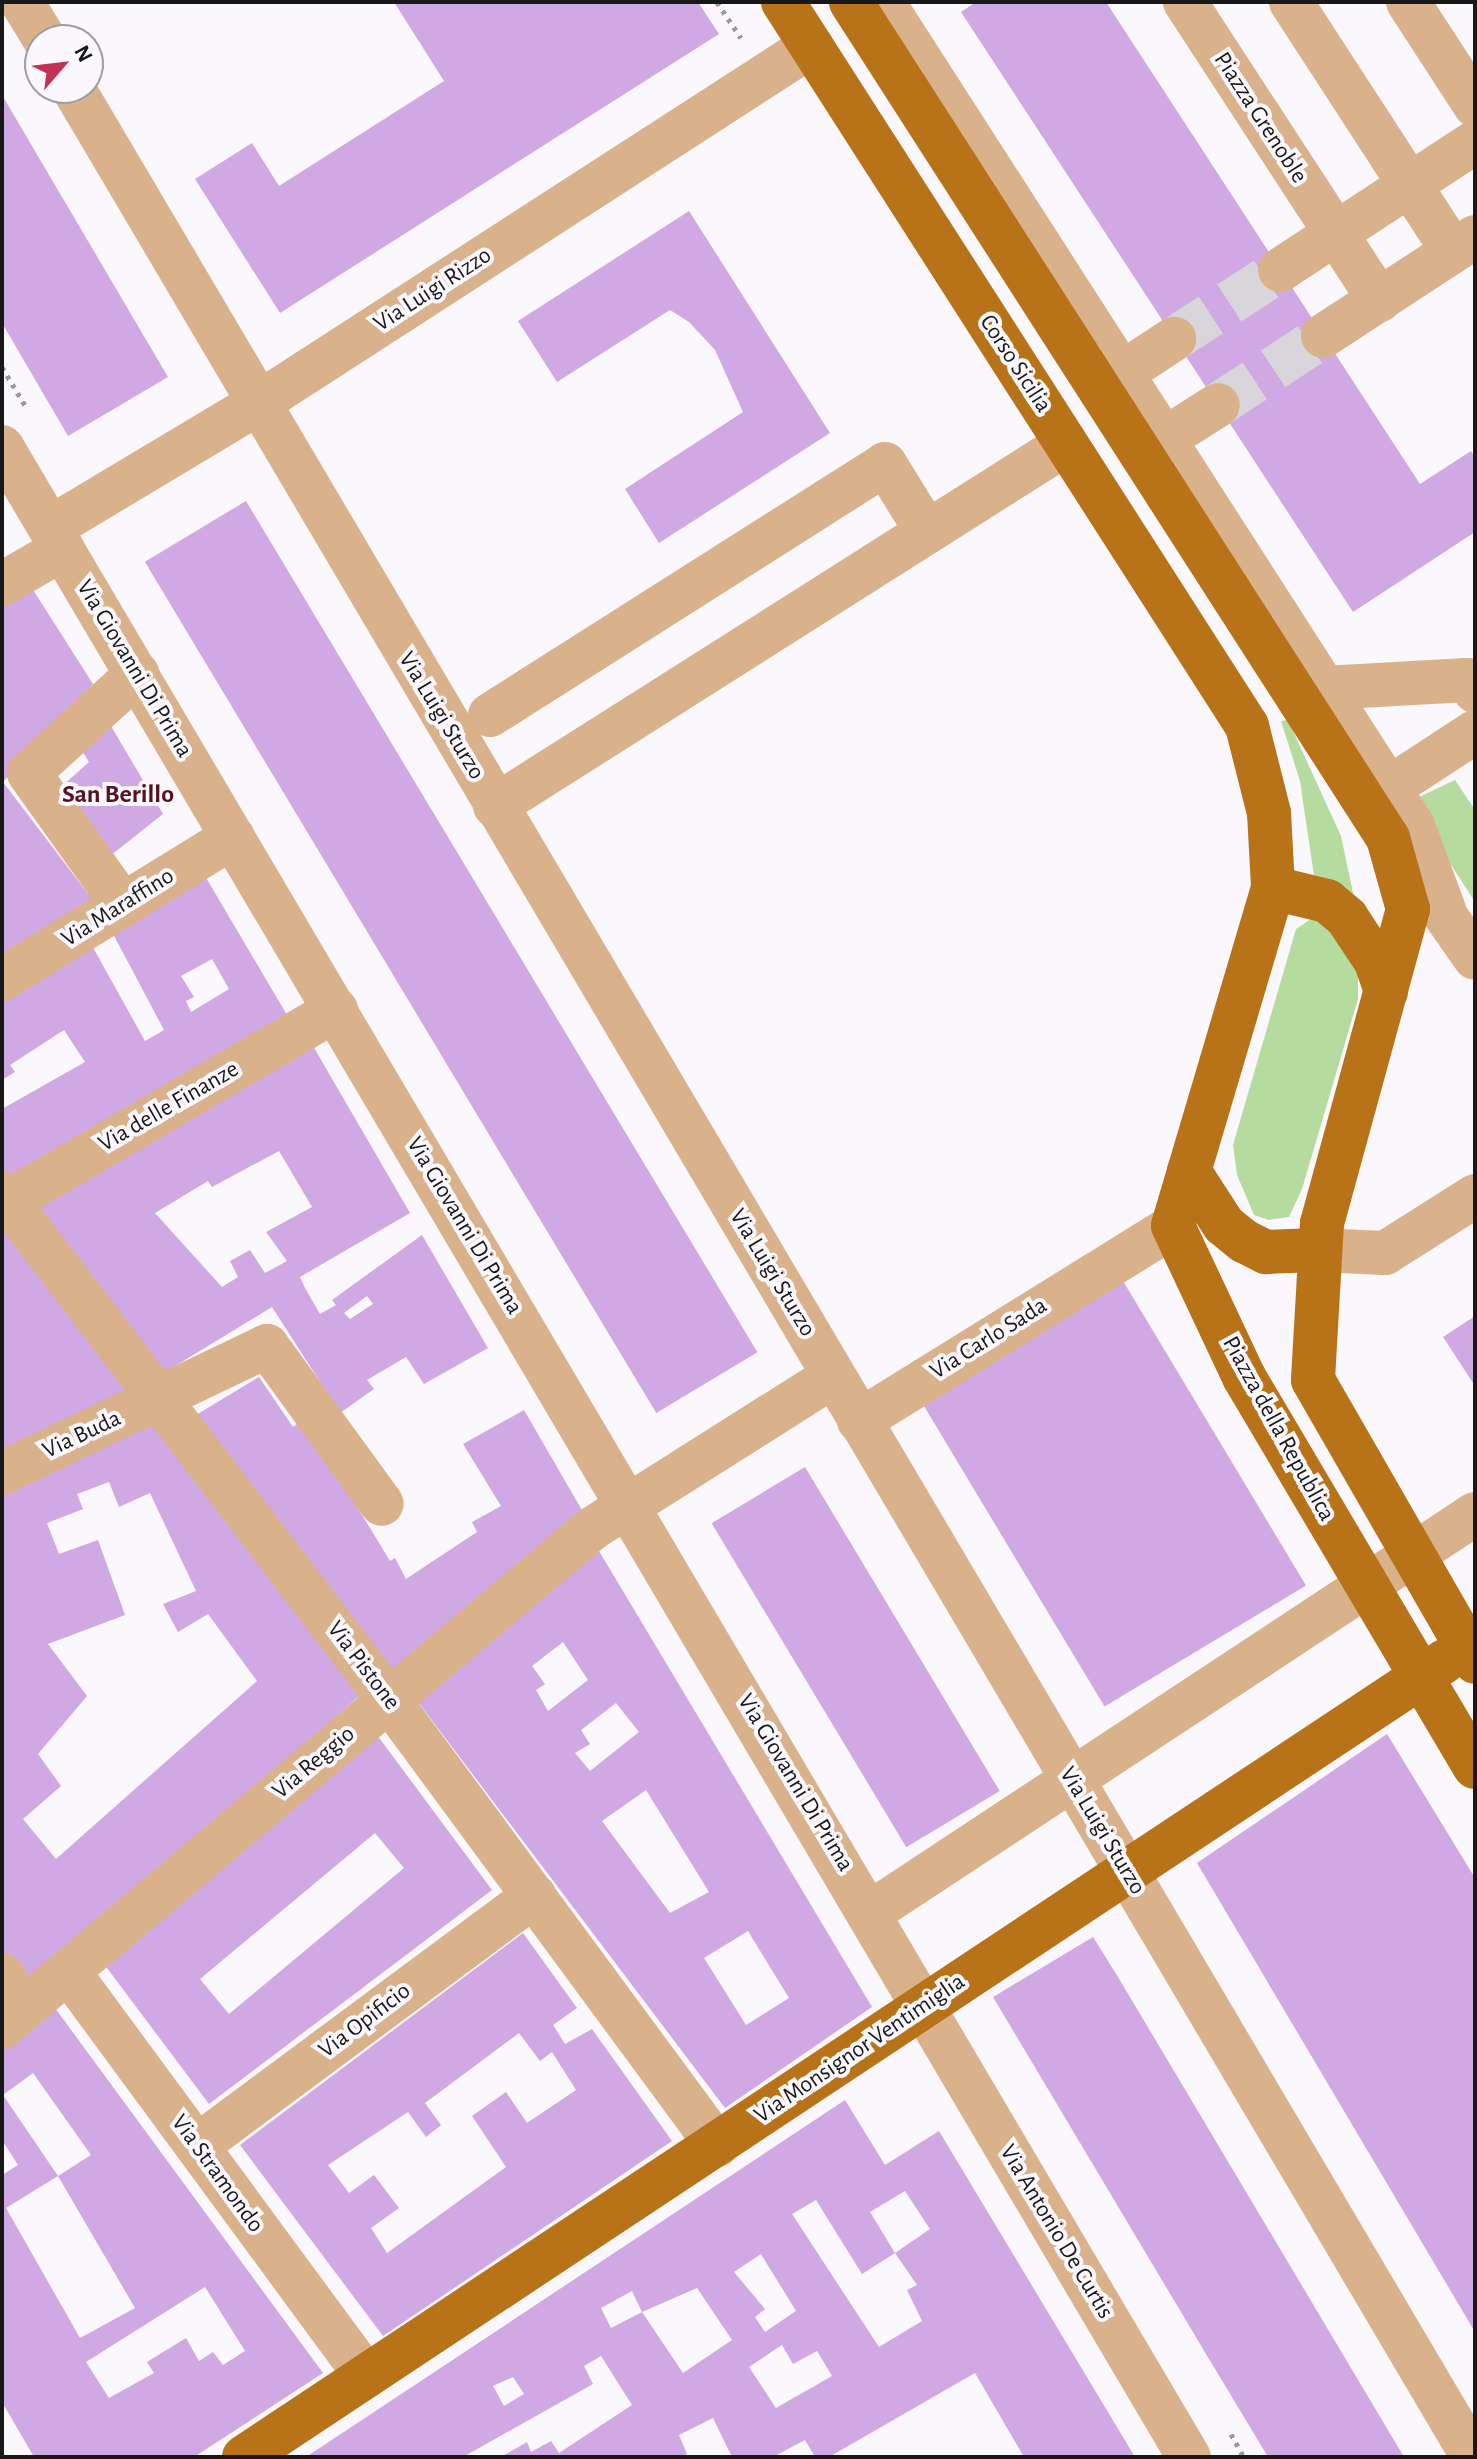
<!DOCTYPE html>
<style>
body{margin:0}
#map{position:relative;width:1477px;height:2459px;overflow:hidden;background:#faf8fc;font-family:"Alegreya Sans",sans-serif}
div>[style]{position:absolute}
.green>*{inset:0;background:#b5db9f}
.building>*{inset:0;background:#d0a8e3;transform-origin:0 0}
.minor-tunnel>*{height:44px;margin-top:-22px;transform-origin:0;background:repeating-linear-gradient(90deg,#d8d6da 0 44px,transparent 0 66px)}
.path>*{height:5px;margin-top:-2.5px;transform-origin:0;background:repeating-linear-gradient(90deg,#9b999c 0 4px,transparent 0 10px)}
.minor>*{height:44px;margin:-22px;padding:0 22px;transform-origin:22px;border-radius:22px;background:#d9b28b}
.major>*{height:44px;margin:-22px;padding:0 22px;transform-origin:22px;border-radius:22px;background:#b87318}
span{translate:-50% -50%;white-space:nowrap;text-align:center;line-height:1.15;-webkit-text-stroke:8px #faf8fc;paint-order:stroke}
.street-label{font-size:24px;color:#191819}
.neighbourhood-label{font-size:26px;color:#571222;font-weight:700}
.frame{position:absolute;inset:0;border:4px solid #191819;pointer-events:none}
.north{position:absolute;left:24px;top:24px;width:80px;height:80px;box-sizing:border-box;background:#faf8fc;border:2px solid #a09ea1;border-radius:50%;rotate:62deg;font-size:22px;font-weight:700;line-height:32px;text-align:center;color:#191819}
.north::after{content:'';display:block;margin:auto;width:28px;height:36px;background:#c23255;clip-path:polygon(50% 0,100% 100%,50% 72%,0 100%)}
</style>
<div id="map">
<div class="green">
<i style="clip-path:polygon(1288px 720px,1341px 836px,1356px 907px,1314px 876px,1300px 781px,1281px 721px)"></i>
<i style="clip-path:polygon(1455px 780px,1475px 810px,1475px 902px,1419px 815px,1421px 796px)"></i>
<i style="clip-path:polygon(1314px 917px,1324px 920px,1358px 975px,1358px 999px,1302px 1189px,1289px 1217px,1269px 1220px,1254px 1215px,1237px 1175px,1233px 1145px,1296px 929px)"></i>
</div>
<div class="building">
<i style="clip-path:polygon(394px 2px,698px 2px,719px 34px,280px 313px,195px 179px,252px 143px,279px 186px,444px 81px)"></i>
<i style="clip-path:polygon(976px 2px,1106px 2px,1420px 484px,1471px 451px,1475px 458px,1475px 532px,1353px 612px,961px 12px)"></i>
<i style="clip-path:polygon(2px 95px,168px 377px,68px 436px,2px 323px)"></i>
<i style="clip-path:polygon(689px 211px,830px 433px,659px 543px,625px 489px,743px 412px,715px 350px,689px 322px,670px 310px,557px 382px,518px 321px)"></i>
<i style="left:246px;top:501px;width:993px;height:118px;rotate:59deg"></i>
<i style="clip-path:polygon(30px 585px,93px 684px,3px 782px,95px 903px,2px 959px,2px 601px)"></i>
<i style="clip-path:polygon(105px 716px,163px 814px,110px 856px,61px 787px,89px 762px,75px 740px)"></i>
<i style="clip-path:polygon(evenodd,205px 876px,290px 1020px,11px 1184px,2px 1173px,2px 1109px,85px 1062px,64px 1030px,10px 1065px,15px 1072px,2px 1080px,2px 997px,91px 944px,145px 1041px,164px 1030px,112px 932px,205px 876px,212px 959px,229px 989px,191px 1012px,186px 1001px,194px 997px,181px 976px,212px 959px)"></i>
<i style="clip-path:polygon(evenodd,313px 1046px,410px 1213px,300px 1277px,305px 1288px,320px 1314px,336px 1305px,332px 1300px,422px 1235px,488px 1348px,424px 1384px,406px 1357px,367px 1380px,374px 1389px,340px 1413px,272px 1307px,162px 1374px,28px 1208px,313px 1046px,279px 1151px,312px 1207px,266px 1232px,287px 1261px,265px 1273px,250px 1250px,230px 1261px,238px 1277px,222px 1287px,155px 1213px,208px 1181px,212px 1187px,279px 1151px,313px 1046px,367px 1296px,373px 1304px,350px 1319px,344px 1313px,367px 1296px)"></i>
<i style="clip-path:polygon(2px 1225px,128px 1389px,2px 1457px)"></i>
<i style="left:1117px;top:1271px;width:367px;height:235px;rotate:59deg"></i>
<i style="clip-path:polygon(1475px 1316px,1475px 1386px,1443px 1337px)"></i>
<i style="clip-path:polygon(259px 1377px,293px 1427px,304px 1419px,390px 1561px,395px 1558px,406px 1579px,477px 1532px,472px 1522px,501px 1506px,463px 1444px,524px 1410px,583px 1512px,388px 1674px,196px 1415px)"></i>
<i style="clip-path:polygon(evenodd,158px 1421px,364px 1692px,24px 1989px,2px 1949px,2px 1493px,158px 1421px,109px 1482px,119px 1507px,150px 1493px,196px 1591px,163px 1604px,178px 1632px,208px 1614px,257px 1681px,56px 1859px,23px 1819px,61px 1786px,38px 1754px,87px 1696px,48px 1644px,125px 1615px,98px 1540px,59px 1554px,47px 1523px,83px 1509px,77px 1494px,109px 1482px)"></i>
<i style="left:805px;top:1467px;width:378px;height:109px;rotate:59deg"></i>
<i style="clip-path:polygon(evenodd,596px 1546px,872px 2007px,725px 2108px,415px 1698px,596px 1546px,563px 1642px,588px 1680px,548px 1711px,536px 1690px,545px 1684px,532px 1666px,563px 1642px,596px 1546px,616px 1703px,639px 1732px,590px 1771px,575px 1753px,590px 1744px,581px 1730px,616px 1703px,596px 1546px,646px 1790px,709px 1892px,670px 1913px,602px 1821px,646px 1790px,596px 1546px,748px 1931px,789px 1998px,746px 2025px,704px 1958px,748px 1931px)"></i>
<i style="clip-path:polygon(1387px 1734px,1475px 1878px,1475px 2332px,1197px 1863px)"></i>
<i style="clip-path:polygon(evenodd,377px 1735px,492px 1890px,209px 2104px,101px 1960px,377px 1735px,375px 1833px,404px 1868px,229px 2014px,200px 1979px,375px 1833px)"></i>
<i style="clip-path:polygon(evenodd,523px 1933px,577px 2008px,553px 2025px,565px 2044px,592px 2029px,672px 2141px,383px 2336px,240px 2145px,523px 1933px,519px 2033px,540px 2061px,552px 2052px,576px 2090px,527px 2123px,506px 2092px,472px 2116px,506px 2167px,387px 2253px,371px 2228px,399px 2208px,374px 2175px,349px 2193px,328px 2165px,408px 2112px,426px 2137px,441px 2125px,425px 2103px,519px 2033px)"></i>
<i style="clip-path:polygon(1093px 1937px,1118px 1977px,1404px 2457px,1268px 2457px,1209px 2359px,993px 1997px)"></i>
<i style="clip-path:polygon(evenodd,55px 2008px,323px 2373px,194px 2457px,34px 2457px,2px 2402px,2px 2175px,18px 2165px,2px 2140px,2px 2051px,55px 2008px,33px 2073px,91px 2155px,58px 2176px,3px 2095px,33px 2073px,55px 2008px,58px 2176px,135px 2308px,80px 2338px,6px 2208px,58px 2176px,55px 2008px,205px 2287px,245px 2351px,223px 2365px,213px 2352px,199px 2361px,186px 2338px,147px 2362px,154px 2373px,109px 2398px,86px 2362px,205px 2287px)"></i>
<i style="clip-path:polygon(evenodd,845px 2100px,885px 2165px,939px 2131px,1135px 2457px,1024px 2457px,975px 2373px,829px 2457px,815px 2457px,805px 2440px,773px 2457px,732px 2457px,713px 2418px,679px 2435px,687px 2454px,683px 2457px,501px 2457px,527px 2442px,531px 2452px,551px 2441px,559px 2453px,632px 2405px,601px 2356px,584px 2366px,593px 2384px,463px 2457px,306px 2457px,845px 2100px,905px 2191px,930px 2229px,895px 2253px,870px 2212px,905px 2191px,845px 2100px,816px 2200px,862px 2274px,895px 2253px,917px 2285px,907px 2290px,922px 2321px,879px 2347px,792px 2214px,816px 2200px,845px 2100px,761px 2254px,796px 2311px,765px 2332px,755px 2317px,765px 2309px,734px 2272px,761px 2254px,845px 2100px,697px 2288px,732px 2340px,683px 2373px,642px 2312px,611px 2328px,601px 2308px,632px 2291px,642px 2312px,697px 2288px,845px 2100px,782px 2345px,793px 2364px,817px 2351px,832px 2376px,776px 2408px,749px 2367px,782px 2345px,845px 2100px,513px 2377px,524px 2394px,504px 2406px,493px 2386px,513px 2377px)"></i>
</div>
<div class="minor-tunnel">
<i style="left:1174px;top:339px;width:126px;rotate:-33.1deg"></i>
<i style="left:1218px;top:405px;width:126px;rotate:-33.3deg"></i>
</div>
<div class="path">
<i style="left:717px;top:2px;width:43px;rotate:56.3deg"></i>
<i style="left:2px;top:367px;width:47px;rotate:59deg"></i>
<i style="left:1231px;top:2434px;width:26px;rotate:61deg"></i>
</div>
<div class="minor">
<i style="left:22px;top:2px;width:44px;rotate:58.8deg"></i>
<i style="left:883px;top:2px;width:980px;rotate:57.25deg"></i>
<i style="left:1413px;top:826px;width:90px;rotate:69.7deg"></i>
<i style="left:1185px;top:2px;width:356px;rotate:56.9deg"></i>
<i style="left:1291px;top:2px;width:297px;rotate:57deg"></i>
<i style="left:1408px;top:2px;width:123px;rotate:57deg"></i>
<i style="left:73px;top:88px;width:2752px;rotate:59.42deg"></i>
<i style="left:1280px;top:270px;width:233px;rotate:-33.3deg"></i>
<i style="left:1323px;top:336px;width:181px;rotate:-33.1deg"></i>
<i style="left:1099px;top:388px;width:90px;rotate:-33.2deg"></i>
<i style="left:2px;top:447px;width:2334px;rotate:59.44deg"></i>
<i style="left:1141px;top:454px;width:91px;rotate:-32.5deg"></i>
<i style="left:50px;top:528px;width:241px;rotate:-30.9deg"></i>
<i style="left:257px;top:404px;width:660px;rotate:-32.87deg"></i>
<i style="left:2px;top:584px;width:70px;rotate:-29.8deg"></i>
<i style="left:1324px;top:688px;width:143px;rotate:-3.2deg"></i>
<i style="left:1467px;top:680px;width:14px;rotate:54deg"></i>
<i style="left:490px;top:715px;width:468px;rotate:-32.4deg"></i>
<i style="left:885px;top:464px;width:80px;rotate:58.3deg"></i>
<i style="left:1389px;top:788px;width:103px;rotate:-33.1deg"></i>
<i style="left:495px;top:806px;width:676px;rotate:-32.37deg"></i>
<i style="left:1426px;top:888px;width:85px;rotate:55deg"></i>
<i style="left:123px;top:905px;width:162px;rotate:-125.5deg"></i>
<i style="left:29px;top:773px;width:147px;rotate:-42.5deg"></i>
<i style="left:2px;top:979px;width:271px;rotate:-31.6deg"></i>
<i style="left:2px;top:1193px;width:638px;rotate:52.65deg"></i>
<i style="left:389px;top:1700px;width:553px;rotate:53.61deg"></i>
<i style="left:2px;top:1205px;width:387px;rotate:-30.3deg"></i>
<i style="left:1318px;top:1250px;width:67px;rotate:2.6deg"></i>
<i style="left:1385px;top:1253px;width:107px;rotate:-32.3deg"></i>
<i style="left:859px;top:1421px;width:370px;rotate:-31.8deg"></i>
<i style="left:2px;top:1473px;width:294px;rotate:-25.6deg"></i>
<i style="left:267px;top:1346px;width:195px;rotate:54deg"></i>
<i style="left:871px;top:1912px;width:723px;rotate:-33.38deg"></i>
<i style="left:68px;top:1971px;width:503px;rotate:53.65deg"></i>
<i style="left:2px;top:1975px;width:40px;rotate:60.3deg"></i>
<i style="left:2px;top:2027px;width:773px;rotate:-40.18deg"></i>
<i style="left:593px;top:1528px;width:284px;rotate:-32.3deg"></i>
<i style="left:197px;top:2146px;width:420px;rotate:-36.6deg"></i>
</div>
<div class="major">
<i style="left:783px;top:2px;width:860px;rotate:57.34deg"></i>
<i style="left:1247px;top:726px;width:90px;rotate:75.8deg"></i>
<i style="left:1269px;top:813px;width:75px;rotate:86.9deg"></i>
<i style="left:1273px;top:888px;width:352px;rotate:106.5deg"></i>
<i style="left:1173px;top:1226px;width:167px;rotate:64.8deg"></i>
<i style="left:1244px;top:1377px;width:453px;rotate:59.4deg"></i>
<i style="left:851px;top:2px;width:994px;rotate:57.29deg"></i>
<i style="left:1388px;top:838px;width:74px;rotate:74.3deg"></i>
<i style="left:1408px;top:909px;width:326px;rotate:105.3deg"></i>
<i style="left:1322px;top:1223px;width:157px;rotate:93.3deg"></i>
<i style="left:1313px;top:1380px;width:325px;rotate:60.1deg"></i>
<i style="left:1273px;top:888px;width:56px;rotate:13.5deg"></i>
<i style="left:1327px;top:901px;width:26px;rotate:40deg"></i>
<i style="left:1347px;top:918px;width:53px;rotate:56.6deg"></i>
<i style="left:1376px;top:962px;width:31px;rotate:71deg"></i>
<i style="left:1189px;top:1171px;width:64px;rotate:57.1deg"></i>
<i style="left:1224px;top:1225px;width:26px;rotate:39deg"></i>
<i style="left:1244px;top:1241px;width:25px;rotate:27deg"></i>
<i style="left:1266px;top:1252px;width:52px;rotate:-2.2deg"></i>
<i style="left:244px;top:2457px;width:1441px;rotate:-33.54deg"></i>
</div>
<div class="street-label">
<span style="left:1260px;top:118px;rotate:57deg">Piazza Grenoble</span>
<span style="left:433px;top:290px;rotate:-33deg">Via Luigi Rizzo</span>
<span style="left:1015px;top:364px;rotate:57deg">Corso Sicilia</span>
<span style="left:134px;top:669px;rotate:59deg">Via Giovanni Di Prima</span>
<span style="left:441px;top:716px;rotate:59deg">Via Luigi Sturzo</span>
<span style="left:118px;top:908px;rotate:-32deg">Via Maraffino</span>
<span style="left:169px;top:1107px;rotate:-30deg">Via delle Finanze</span>
<span style="left:464px;top:1226px;rotate:59deg">Via Giovanni Di Prima</span>
<span style="left:772px;top:1273px;rotate:59deg">Via Luigi Sturzo</span>
<span style="left:989px;top:1339px;rotate:-32deg">Via Carlo Sada</span>
<span style="left:1278px;top:1429px;rotate:61deg">Piazza della Republica</span>
<span style="left:82px;top:1435px;rotate:-25deg">Via Buda</span>
<span style="left:363px;top:1666px;rotate:53deg">Via Pistone</span>
<span style="left:314px;top:1763px;rotate:-40deg">Via Reggio</span>
<span style="left:795px;top:1783px;rotate:59deg">Via Giovanni Di Prima</span>
<span style="left:1102px;top:1831px;rotate:59deg">Via Luigi Sturzo</span>
<span style="left:365px;top:2021px;rotate:-37deg">Via Opificio</span>
<span style="left:860px;top:2049px;rotate:-34deg">Via Monsignor Ventimiglia</span>
<span style="left:217px;top:2174px;rotate:54deg">Via Stramondo</span>
<span style="left:1056px;top:2232px;rotate:59deg">Via Antonio De Curtis</span>
</div>
<div class="neighbourhood-label">
<span style="left:118px;top:795px">San Berillo</span>
</div>
<div class="frame"></div>
<div class="north">N</div>
</div>
